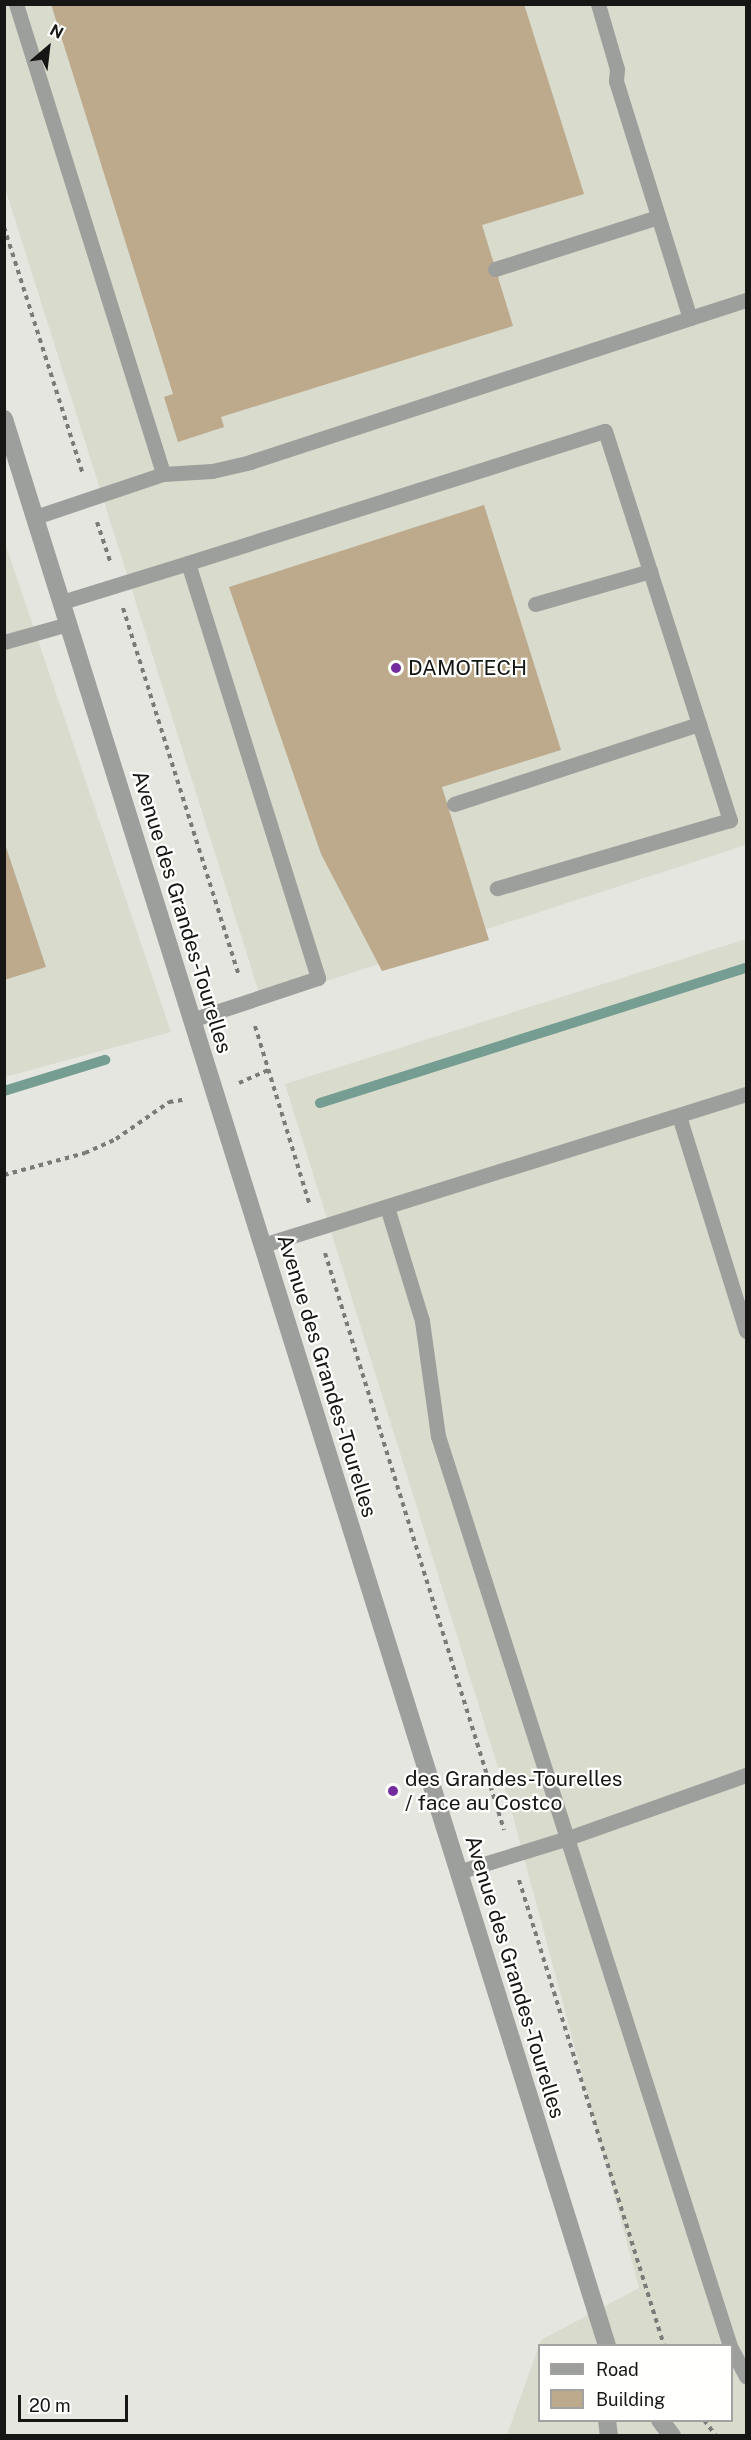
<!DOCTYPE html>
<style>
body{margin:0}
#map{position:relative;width:751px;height:2440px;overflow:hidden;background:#e5e6e0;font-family:"Public Sans",sans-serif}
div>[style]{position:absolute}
.built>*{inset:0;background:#d9dbcd}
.stream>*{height:10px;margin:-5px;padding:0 5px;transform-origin:5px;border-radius:5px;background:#759d92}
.building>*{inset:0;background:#bda98b}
.path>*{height:4px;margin-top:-2px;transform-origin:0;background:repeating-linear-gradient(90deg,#7a7b78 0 4.5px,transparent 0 9px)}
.lane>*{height:15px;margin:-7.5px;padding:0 7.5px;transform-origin:7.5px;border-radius:7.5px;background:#9d9f9d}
.street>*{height:18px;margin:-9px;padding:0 9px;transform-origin:9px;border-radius:9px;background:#9d9f9d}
.dots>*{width:16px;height:16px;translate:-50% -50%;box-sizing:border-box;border:3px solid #fffffe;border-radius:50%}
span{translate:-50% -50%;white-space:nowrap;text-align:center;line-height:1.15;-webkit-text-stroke:4.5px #fffffe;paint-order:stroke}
.poi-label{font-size:21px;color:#161715}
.left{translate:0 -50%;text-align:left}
.street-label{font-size:21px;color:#161715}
.frame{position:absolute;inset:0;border:6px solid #161715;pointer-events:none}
.legend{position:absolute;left:538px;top:2344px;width:195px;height:78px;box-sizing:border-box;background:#fffffe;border:2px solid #a2a2a1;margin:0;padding:8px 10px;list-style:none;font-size:18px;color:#161715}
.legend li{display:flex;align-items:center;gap:12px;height:30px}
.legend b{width:30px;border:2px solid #a2a2a1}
.north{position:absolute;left:18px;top:18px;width:60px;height:60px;-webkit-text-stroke:4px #fffffe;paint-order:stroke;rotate:28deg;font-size:16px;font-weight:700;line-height:24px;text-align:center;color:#161715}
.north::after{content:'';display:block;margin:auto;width:21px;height:27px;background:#161715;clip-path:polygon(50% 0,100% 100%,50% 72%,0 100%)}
.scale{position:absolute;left:18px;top:2395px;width:110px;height:27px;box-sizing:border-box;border:3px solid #161715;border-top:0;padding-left:8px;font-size:18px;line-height:21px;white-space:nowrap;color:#161715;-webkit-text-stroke:4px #fffffe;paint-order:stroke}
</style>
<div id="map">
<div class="built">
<i style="clip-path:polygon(4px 5px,746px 5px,746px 845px,262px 1002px,5px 188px)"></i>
<i style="clip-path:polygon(4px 540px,171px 1032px,5px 1077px,4px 1077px)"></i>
<i style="clip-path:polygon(evenodd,746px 939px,746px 2435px,507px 2435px,541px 2340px,639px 2288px,511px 1809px,285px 1084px,746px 939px,540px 2346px,732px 2346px,732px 2420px,540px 2420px,540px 2346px)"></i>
</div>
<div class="stream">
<i style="left:4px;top:1091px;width:106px;rotate:-17.1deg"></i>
<i style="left:320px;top:1103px;width:447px;rotate:-17.6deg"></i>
</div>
<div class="building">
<i style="clip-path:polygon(51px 4px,524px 4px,584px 194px,482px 225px,513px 326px,221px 417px,224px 427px,178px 442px,164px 397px,173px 394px)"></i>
<i style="clip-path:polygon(484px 505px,561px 750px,442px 787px,489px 940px,382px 971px,321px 854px,229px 587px)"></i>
<i style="clip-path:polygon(4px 841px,46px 967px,4px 980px)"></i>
</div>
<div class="path">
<i style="left:4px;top:227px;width:260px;rotate:72.3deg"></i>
<i style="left:97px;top:522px;width:41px;rotate:71.6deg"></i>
<i style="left:123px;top:608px;width:386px;rotate:72.5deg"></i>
<i style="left:255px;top:1026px;width:185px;rotate:73deg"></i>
<i style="left:239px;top:1083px;width:32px;rotate:-24deg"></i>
<i style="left:4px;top:1175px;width:84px;rotate:-15.2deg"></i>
<i style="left:85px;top:1153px;width:34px;rotate:-24deg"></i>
<i style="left:116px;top:1139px;width:65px;rotate:-34.9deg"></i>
<i style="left:169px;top:1102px;width:18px;rotate:-9deg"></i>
<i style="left:325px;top:1253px;width:604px;rotate:72.76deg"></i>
<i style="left:519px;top:1880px;width:488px;rotate:72.7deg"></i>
<i style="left:704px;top:2420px;width:20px;rotate:53deg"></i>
</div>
<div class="lane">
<i style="left:16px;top:4px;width:492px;rotate:72.6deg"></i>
<i style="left:163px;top:474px;width:135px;rotate:161.4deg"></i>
<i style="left:598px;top:4px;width:68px;rotate:73.7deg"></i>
<i style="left:617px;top:69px;width:12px;rotate:95deg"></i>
<i style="left:616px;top:81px;width:248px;rotate:72.7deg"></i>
<i style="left:690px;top:318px;width:59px;rotate:-17.8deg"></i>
<i style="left:495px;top:269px;width:171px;rotate:-17.7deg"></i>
<i style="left:163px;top:474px;width:49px;rotate:-3.5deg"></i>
<i style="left:212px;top:471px;width:39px;rotate:-13deg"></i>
<i style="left:250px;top:462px;width:463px;rotate:-18.1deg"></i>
<i style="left:188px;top:563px;width:437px;rotate:-17.6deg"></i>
<i style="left:605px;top:431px;width:409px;rotate:72.2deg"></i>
<i style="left:730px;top:820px;width:243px;rotate:163.7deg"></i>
<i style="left:62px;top:602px;width:132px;rotate:-17.2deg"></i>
<i style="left:188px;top:563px;width:435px;rotate:72.6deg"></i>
<i style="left:318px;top:978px;width:133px;rotate:161.6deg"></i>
<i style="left:535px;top:604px;width:120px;rotate:-16deg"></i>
<i style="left:4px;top:642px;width:66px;rotate:-15.7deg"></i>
<i style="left:454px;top:804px;width:258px;rotate:-18.1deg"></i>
<i style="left:679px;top:1116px;width:225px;rotate:72.7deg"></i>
<i style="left:387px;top:1207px;width:119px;rotate:72.9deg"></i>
<i style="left:422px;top:1321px;width:116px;rotate:82.1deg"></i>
<i style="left:438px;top:1436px;width:956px;rotate:72.21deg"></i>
<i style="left:263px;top:1245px;width:506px;rotate:-17.36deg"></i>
<i style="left:458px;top:1872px;width:115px;rotate:-17.2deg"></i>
<i style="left:568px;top:1838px;width:189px;rotate:-19.5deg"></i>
<i style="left:732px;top:2350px;width:30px;rotate:62deg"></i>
</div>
<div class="street">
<i style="left:4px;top:419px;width:2019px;rotate:72.62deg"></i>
<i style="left:607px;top:2420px;width:16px;rotate:83deg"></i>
<i style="left:660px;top:2420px;width:20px;rotate:53deg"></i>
</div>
<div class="dots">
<i style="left:396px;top:668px;background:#742b9e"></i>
<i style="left:393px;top:1791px;background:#742b9e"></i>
</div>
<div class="poi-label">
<span class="left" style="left:408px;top:668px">DAMOTECH</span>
<span class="left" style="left:405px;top:1791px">des Grandes-Tourelles<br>/ face au Costco</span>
</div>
<div class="street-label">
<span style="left:182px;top:912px;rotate:73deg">Avenue des Grandes-Tourelles</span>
<span style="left:327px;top:1376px;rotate:73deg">Avenue des Grandes-Tourelles</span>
<span style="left:515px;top:1977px;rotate:73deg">Avenue des Grandes-Tourelles</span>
</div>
<div class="frame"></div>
<ul class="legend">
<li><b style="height:8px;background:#9d9f9d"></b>Road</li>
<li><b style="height:16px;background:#bda98b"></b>Building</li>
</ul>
<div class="north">N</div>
<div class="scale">20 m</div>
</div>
